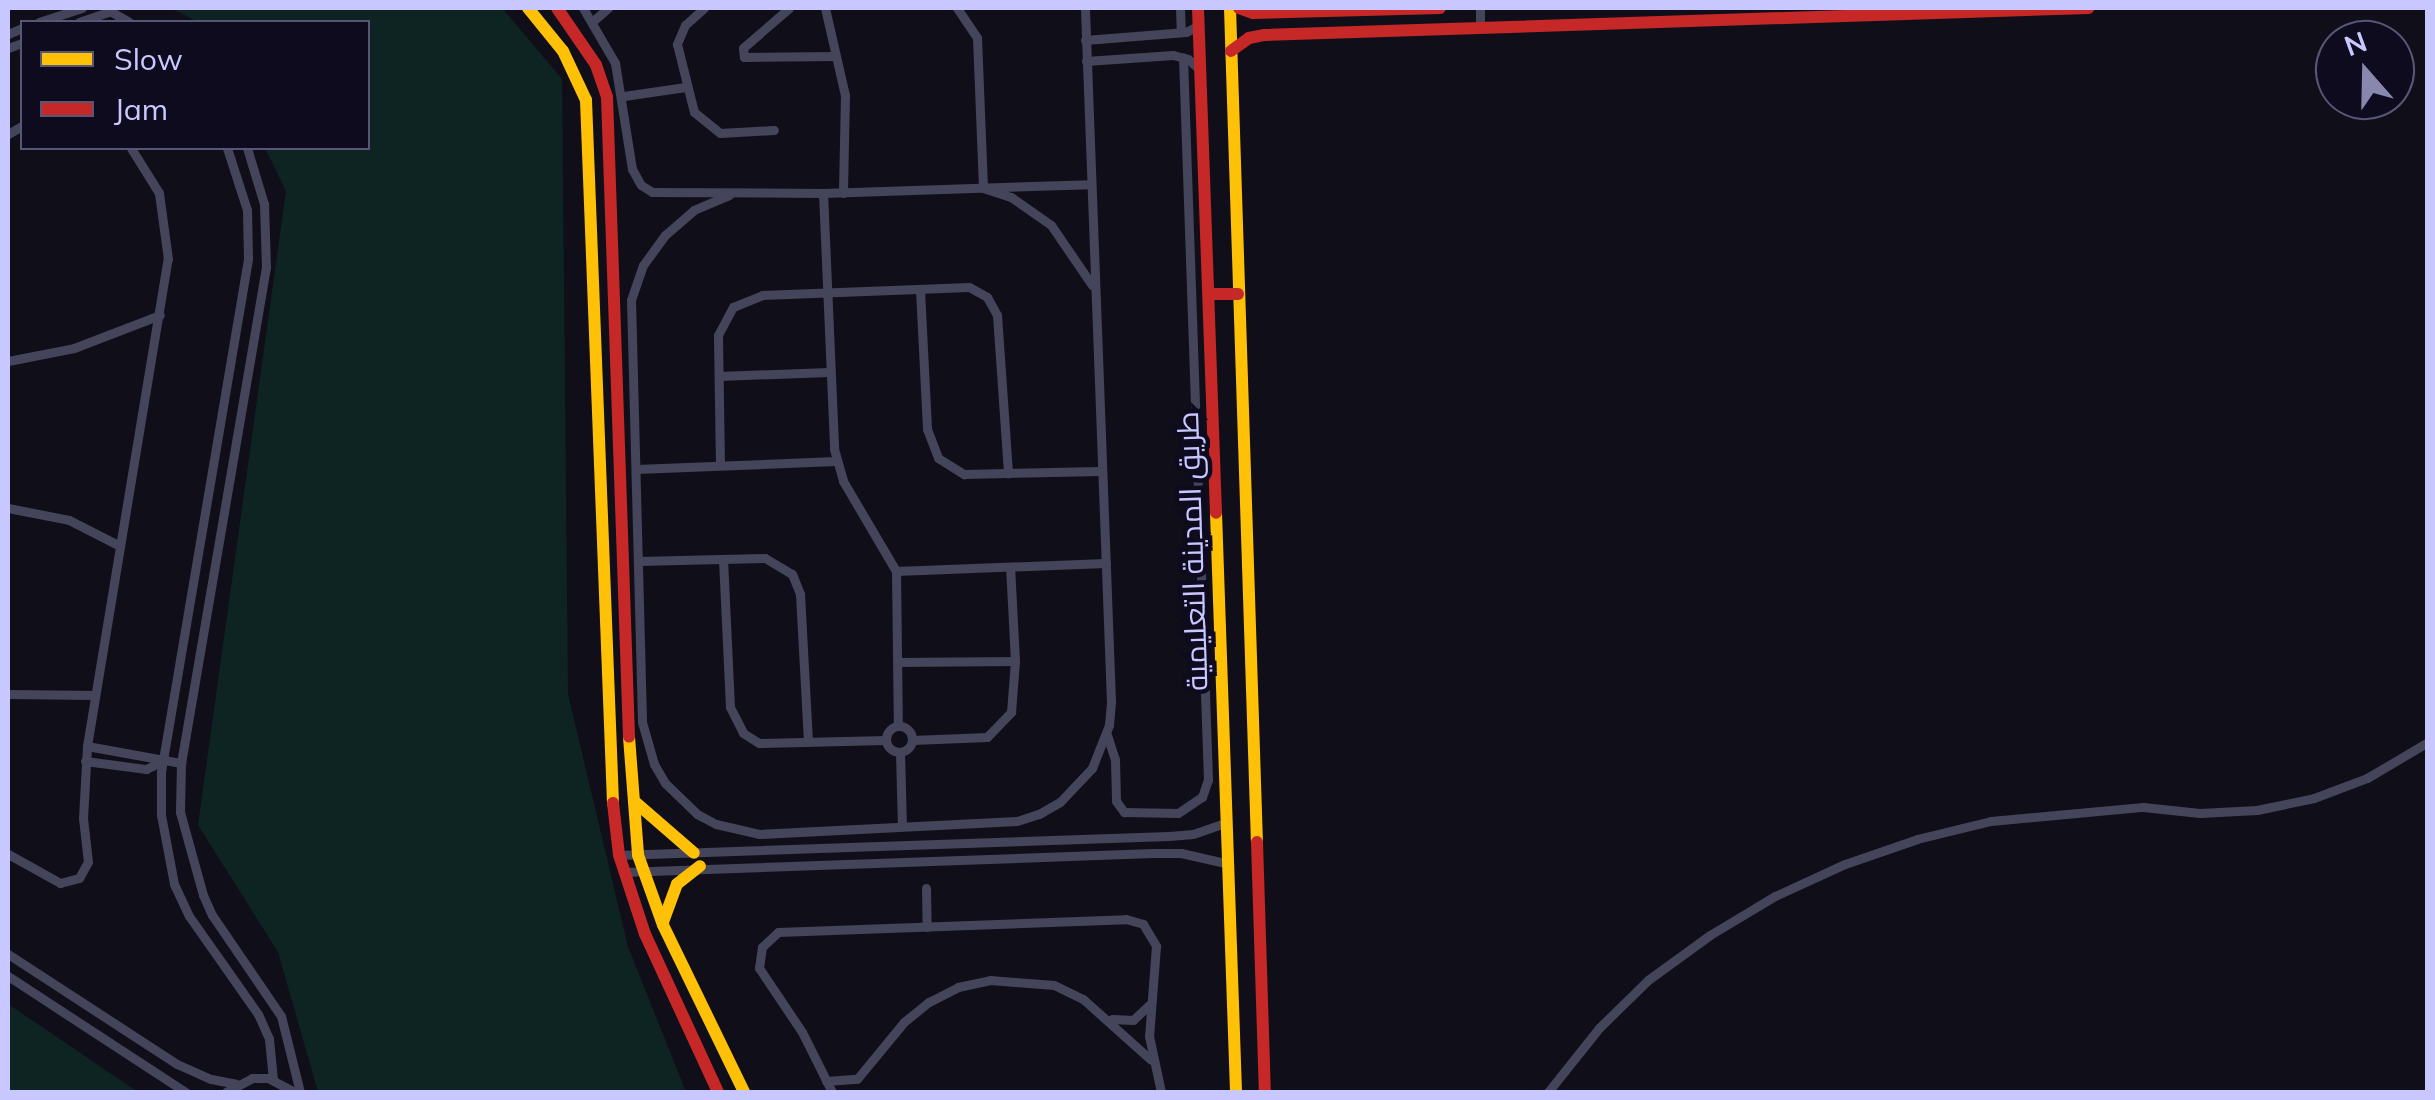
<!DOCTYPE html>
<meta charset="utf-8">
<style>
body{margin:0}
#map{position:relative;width:2435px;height:1100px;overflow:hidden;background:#100f19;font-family:Mulish,Cairo,sans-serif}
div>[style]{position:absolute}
.green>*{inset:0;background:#0e2423}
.street>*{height:9px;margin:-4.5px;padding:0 4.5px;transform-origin:4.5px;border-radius:4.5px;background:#44455a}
.street>.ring{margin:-4.5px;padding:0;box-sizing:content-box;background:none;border:9px solid #44455a;border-radius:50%}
.slow>*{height:12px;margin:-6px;padding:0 6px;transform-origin:6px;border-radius:6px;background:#ffc107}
.jam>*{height:12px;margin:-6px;padding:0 6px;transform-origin:6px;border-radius:6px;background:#c62828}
span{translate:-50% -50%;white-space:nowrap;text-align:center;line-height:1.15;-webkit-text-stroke:9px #0d0b1d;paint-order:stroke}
.street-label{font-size:30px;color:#c8c7ff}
.frame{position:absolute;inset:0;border:10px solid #c8c7ff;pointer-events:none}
.legend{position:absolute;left:20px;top:20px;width:350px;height:130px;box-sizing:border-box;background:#0d0b1d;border:2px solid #585677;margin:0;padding:12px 18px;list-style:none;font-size:30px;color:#c8c7ff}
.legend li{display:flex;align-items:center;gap:20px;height:50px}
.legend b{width:50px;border:2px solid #585677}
.north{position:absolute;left:2315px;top:20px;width:100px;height:100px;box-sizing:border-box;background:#0d0b1d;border:2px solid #585677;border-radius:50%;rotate:340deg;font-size:28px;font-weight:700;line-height:40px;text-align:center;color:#c8c7ff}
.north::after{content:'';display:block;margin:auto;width:35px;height:45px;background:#8887ae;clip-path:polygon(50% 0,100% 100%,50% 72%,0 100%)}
</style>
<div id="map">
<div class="green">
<i style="clip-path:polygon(171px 8px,502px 8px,562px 79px,568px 694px,628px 947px,686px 1092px,318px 1092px,278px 952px,198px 825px,286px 191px,265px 148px,368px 148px,368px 22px,198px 22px)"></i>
<i style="clip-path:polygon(8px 1004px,138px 1092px,8px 1092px)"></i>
</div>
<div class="street">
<i style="left:583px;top:8px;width:64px;rotate:59.8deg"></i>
<i style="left:615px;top:63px;width:107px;rotate:80.9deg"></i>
<i style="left:632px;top:169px;width:18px;rotate:61deg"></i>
<i style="left:641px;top:185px;width:13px;rotate:32deg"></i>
<i style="left:652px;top:192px;width:171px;rotate:0.3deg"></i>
<i style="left:823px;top:193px;width:267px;rotate:-1.9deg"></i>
<i style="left:704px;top:8px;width:25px;rotate:138deg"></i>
<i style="left:685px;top:25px;width:21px;rotate:113deg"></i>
<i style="left:677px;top:44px;width:70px;rotate:76deg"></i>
<i style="left:694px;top:112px;width:33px;rotate:39deg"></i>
<i style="left:720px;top:133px;width:54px;rotate:-3.2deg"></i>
<i style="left:789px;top:8px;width:61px;rotate:139deg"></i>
<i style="left:743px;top:48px;width:9px;rotate:84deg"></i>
<i style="left:744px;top:57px;width:91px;rotate:-0.6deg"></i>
<i style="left:825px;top:8px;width:89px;rotate:77.1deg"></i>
<i style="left:845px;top:95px;width:98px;rotate:91.2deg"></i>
<i style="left:957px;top:8px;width:36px;rotate:56deg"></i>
<i style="left:977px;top:38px;width:150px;rotate:87.7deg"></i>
<i style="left:983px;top:188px;width:29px;rotate:18deg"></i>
<i style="left:1011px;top:197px;width:49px;rotate:35deg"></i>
<i style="left:1051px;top:225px;width:73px;rotate:55.7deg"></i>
<i style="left:1180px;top:8px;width:24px;rotate:88deg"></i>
<i style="left:1480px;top:8px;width:18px;rotate:90deg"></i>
<i style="left:110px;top:11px;width:22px;rotate:30deg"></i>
<i style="left:593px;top:21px;width:20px;rotate:-41deg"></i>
<i style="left:39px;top:22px;width:45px;rotate:-18deg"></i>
<i style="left:79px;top:22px;width:34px;rotate:-19deg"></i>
<i style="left:8px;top:34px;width:15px;rotate:-23deg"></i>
<i style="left:1085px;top:40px;width:101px;rotate:-4.5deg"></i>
<i style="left:1186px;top:32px;width:15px;rotate:-28deg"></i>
<i style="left:8px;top:48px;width:15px;rotate:-20deg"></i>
<i style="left:1086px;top:61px;width:87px;rotate:-3.9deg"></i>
<i style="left:1173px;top:55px;width:16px;rotate:15deg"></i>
<i style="left:1188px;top:59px;width:15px;rotate:42deg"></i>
<i style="left:624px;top:96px;width:62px;rotate:-8.4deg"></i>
<i style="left:8px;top:134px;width:16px;rotate:-30deg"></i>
<i style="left:227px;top:148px;width:65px;rotate:72.1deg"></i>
<i style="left:247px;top:210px;width:49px;rotate:88.8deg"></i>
<i style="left:248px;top:259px;width:520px;rotate:99.63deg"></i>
<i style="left:161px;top:772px;width:43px;rotate:90deg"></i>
<i style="left:161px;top:815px;width:70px;rotate:79.3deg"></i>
<i style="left:174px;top:884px;width:35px;rotate:65deg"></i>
<i style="left:189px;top:916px;width:120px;rotate:54.9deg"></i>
<i style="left:258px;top:1014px;width:27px;rotate:66deg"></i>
<i style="left:269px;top:1039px;width:41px;rotate:84.4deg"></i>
<i style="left:247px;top:148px;width:59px;rotate:73.1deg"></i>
<i style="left:264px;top:204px;width:63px;rotate:88.2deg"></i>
<i style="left:266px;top:267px;width:503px;rotate:99.72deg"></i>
<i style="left:181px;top:763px;width:49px;rotate:91.2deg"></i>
<i style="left:180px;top:812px;width:86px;rotate:74.5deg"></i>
<i style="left:203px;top:895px;width:22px;rotate:66deg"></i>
<i style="left:212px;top:915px;width:122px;rotate:55.7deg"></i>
<i style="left:281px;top:1016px;width:78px;rotate:76deg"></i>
<i style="left:823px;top:193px;width:256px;rotate:87.5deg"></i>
<i style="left:834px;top:449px;width:33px;rotate:74deg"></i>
<i style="left:843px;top:481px;width:104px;rotate:59.5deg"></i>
<i style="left:896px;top:571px;width:154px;rotate:89.3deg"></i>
<i style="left:729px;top:195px;width:38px;rotate:157deg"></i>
<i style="left:694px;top:210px;width:38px;rotate:139deg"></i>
<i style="left:665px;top:235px;width:37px;rotate:126deg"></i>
<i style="left:643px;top:265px;width:37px;rotate:109deg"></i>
<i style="left:631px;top:300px;width:422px;rotate:88.5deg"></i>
<i style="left:642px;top:722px;width:44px;rotate:74.1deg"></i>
<i style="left:654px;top:764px;width:22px;rotate:60deg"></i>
<i style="left:665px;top:783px;width:45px;rotate:44.1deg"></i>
<i style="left:697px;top:814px;width:21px;rotate:28deg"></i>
<i style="left:716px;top:824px;width:44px;rotate:13.1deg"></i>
<i style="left:759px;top:834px;width:258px;rotate:-2.9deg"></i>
<i style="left:1017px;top:821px;width:23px;rotate:-18deg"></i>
<i style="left:1039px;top:814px;width:24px;rotate:-30deg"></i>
<i style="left:1060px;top:802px;width:47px;rotate:-46.7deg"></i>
<i style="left:1092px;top:768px;width:46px;rotate:-68.4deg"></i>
<i style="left:1109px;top:725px;width:23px;rotate:-85deg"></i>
<i style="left:1111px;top:702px;width:694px;rotate:-92.15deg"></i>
<i style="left:920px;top:290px;width:139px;rotate:87.1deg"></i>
<i style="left:927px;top:429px;width:31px;rotate:69deg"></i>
<i style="left:938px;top:458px;width:31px;rotate:32deg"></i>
<i style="left:964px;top:474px;width:137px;rotate:-1.3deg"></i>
<i style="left:8px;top:361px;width:67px;rotate:-11.1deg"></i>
<i style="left:74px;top:348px;width:92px;rotate:-21deg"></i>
<i style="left:719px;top:376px;width:110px;rotate:-2.1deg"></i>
<i style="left:720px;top:465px;width:130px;rotate:-90.9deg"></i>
<i style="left:718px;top:335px;width:32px;rotate:-62deg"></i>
<i style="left:733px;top:307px;width:31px;rotate:-22deg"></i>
<i style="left:762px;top:295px;width:207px;rotate:-2.2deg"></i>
<i style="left:969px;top:287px;width:21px;rotate:29deg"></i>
<i style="left:987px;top:297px;width:21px;rotate:61deg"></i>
<i style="left:997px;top:315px;width:159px;rotate:86deg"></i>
<i style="left:636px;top:469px;width:200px;rotate:-2.3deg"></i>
<i style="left:8px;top:508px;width:62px;rotate:11.1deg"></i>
<i style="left:69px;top:520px;width:57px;rotate:27deg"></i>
<i style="left:723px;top:559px;width:148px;rotate:87.3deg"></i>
<i style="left:730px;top:707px;width:29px;rotate:63deg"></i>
<i style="left:743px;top:733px;width:19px;rotate:32deg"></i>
<i style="left:759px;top:743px;width:127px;rotate:-1.4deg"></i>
<i style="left:638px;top:561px;width:127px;rotate:-1.4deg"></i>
<i style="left:765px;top:558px;width:31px;rotate:31deg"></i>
<i style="left:792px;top:574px;width:22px;rotate:68deg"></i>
<i style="left:800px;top:594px;width:148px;rotate:86.9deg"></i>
<i style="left:896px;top:571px;width:210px;rotate:-2.2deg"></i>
<i style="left:898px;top:662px;width:117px;rotate:-0.5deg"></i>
<i style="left:8px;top:694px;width:87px;rotate:0.7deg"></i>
<i class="ring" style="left:886px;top:726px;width:17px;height:17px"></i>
<i style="left:1107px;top:735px;width:25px;rotate:72deg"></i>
<i style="left:1115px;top:759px;width:42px;rotate:88.6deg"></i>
<i style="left:1116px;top:801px;width:14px;rotate:54deg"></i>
<i style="left:1124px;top:812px;width:54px;rotate:1.1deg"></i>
<i style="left:1178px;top:813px;width:29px;rotate:-34deg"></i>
<i style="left:1202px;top:797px;width:18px;rotate:-71deg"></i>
<i style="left:1208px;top:780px;width:723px;rotate:-91.98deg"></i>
<i style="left:912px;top:740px;width:75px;rotate:-2.3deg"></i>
<i style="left:987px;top:737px;width:35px;rotate:-46deg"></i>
<i style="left:1011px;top:712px;width:51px;rotate:-85.5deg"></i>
<i style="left:1015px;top:661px;width:94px;rotate:-93deg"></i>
<i style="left:87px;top:746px;width:96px;rotate:10.3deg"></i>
<i style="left:900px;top:752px;width:74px;rotate:88.5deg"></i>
<i style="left:85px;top:761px;width:62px;rotate:7.5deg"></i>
<i style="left:146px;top:769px;width:19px;rotate:-25deg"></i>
<i style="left:8px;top:854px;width:60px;rotate:29.1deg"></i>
<i style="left:60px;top:883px;width:20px;rotate:-15deg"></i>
<i style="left:79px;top:878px;width:18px;rotate:-61deg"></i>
<i style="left:88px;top:862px;width:44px;rotate:-96.5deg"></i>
<i style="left:83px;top:818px;width:72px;rotate:-86.8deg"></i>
<i style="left:87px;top:746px;width:494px;rotate:-80.6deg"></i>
<i style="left:168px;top:259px;width:67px;rotate:-97.8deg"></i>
<i style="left:159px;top:193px;width:53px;rotate:-121.9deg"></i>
<i style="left:619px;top:855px;width:550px;rotate:-1.98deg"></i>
<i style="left:1169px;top:836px;width:24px;rotate:-5deg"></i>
<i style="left:1193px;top:834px;width:36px;rotate:-19deg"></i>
<i style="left:623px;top:872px;width:530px;rotate:-2.05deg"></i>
<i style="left:1153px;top:853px;width:28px"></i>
<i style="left:1181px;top:853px;width:49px;rotate:12.9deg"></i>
<i style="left:926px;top:888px;width:39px;rotate:89deg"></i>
<i style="left:8px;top:954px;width:202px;rotate:33.1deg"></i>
<i style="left:177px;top:1064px;width:37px;rotate:24deg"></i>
<i style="left:211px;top:1079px;width:25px;rotate:11deg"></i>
<i style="left:8px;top:976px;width:212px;rotate:33.2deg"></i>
<i style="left:1112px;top:1019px;width:21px;rotate:3deg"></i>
<i style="left:1133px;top:1020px;width:22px;rotate:-43deg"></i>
<i style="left:826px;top:1081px;width:31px;rotate:-4deg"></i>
<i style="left:857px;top:1079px;width:74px;rotate:-50.5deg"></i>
<i style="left:904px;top:1022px;width:32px;rotate:-39deg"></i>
<i style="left:929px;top:1002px;width:33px;rotate:-27deg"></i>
<i style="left:958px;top:987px;width:33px;rotate:-12deg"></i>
<i style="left:990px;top:980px;width:64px;rotate:4.5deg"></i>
<i style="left:1054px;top:985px;width:32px;rotate:26deg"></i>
<i style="left:1083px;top:999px;width:91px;rotate:41.9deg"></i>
<i style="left:226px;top:1092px;width:30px;rotate:-28deg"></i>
<i style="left:252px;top:1078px;width:16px"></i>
<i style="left:268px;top:1078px;width:30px;rotate:28deg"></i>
<i style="left:832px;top:1092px;width:67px;rotate:-116.6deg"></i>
<i style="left:802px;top:1032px;width:77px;rotate:-123.9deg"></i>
<i style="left:759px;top:968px;width:21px;rotate:-82deg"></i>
<i style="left:762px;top:947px;width:22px;rotate:-43deg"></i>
<i style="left:778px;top:932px;width:348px;rotate:-2.1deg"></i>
<i style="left:1126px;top:919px;width:18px;rotate:16deg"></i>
<i style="left:1143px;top:924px;width:26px;rotate:59deg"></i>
<i style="left:1156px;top:946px;width:90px;rotate:94.4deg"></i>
<i style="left:1149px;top:1036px;width:57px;rotate:77.9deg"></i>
<i style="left:1548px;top:1092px;width:82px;rotate:-51.4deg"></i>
<i style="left:1599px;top:1028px;width:69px;rotate:-44.4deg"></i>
<i style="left:1648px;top:980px;width:77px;rotate:-36deg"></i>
<i style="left:1710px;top:935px;width:76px;rotate:-31deg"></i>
<i style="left:1775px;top:896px;width:77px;rotate:-24.6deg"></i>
<i style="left:1845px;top:864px;width:76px;rotate:-19.1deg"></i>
<i style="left:1917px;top:839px;width:76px;rotate:-13.7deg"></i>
<i style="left:1991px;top:821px;width:153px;rotate:-5.3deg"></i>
<i style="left:2143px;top:807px;width:57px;rotate:6deg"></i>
<i style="left:2200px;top:813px;width:57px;rotate:-3deg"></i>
<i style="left:2257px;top:810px;width:58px;rotate:-11.9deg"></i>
<i style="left:2314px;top:798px;width:57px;rotate:-20.7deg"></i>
<i style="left:2367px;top:778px;width:71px;rotate:-30.5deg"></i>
</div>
<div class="slow">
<i style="left:528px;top:8px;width:55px;rotate:50.9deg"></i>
<i style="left:563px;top:51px;width:54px;rotate:64.9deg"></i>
<i style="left:586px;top:100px;width:704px;rotate:87.8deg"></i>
<i style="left:1230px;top:8px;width:834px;rotate:88.15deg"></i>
<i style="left:1216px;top:513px;width:579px;rotate:88.02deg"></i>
<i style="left:629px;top:737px;width:118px;rotate:85.6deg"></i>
<i style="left:638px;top:855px;width:74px;rotate:70.3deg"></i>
<i style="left:663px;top:925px;width:186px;rotate:64.1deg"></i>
<i style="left:634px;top:801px;width:79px;rotate:40.9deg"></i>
<i style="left:663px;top:922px;width:40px;rotate:-69.8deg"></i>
<i style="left:677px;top:884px;width:29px;rotate:-38deg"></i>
</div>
<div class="jam">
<i style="left:557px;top:8px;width:69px;rotate:55.6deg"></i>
<i style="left:596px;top:65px;width:34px;rotate:71deg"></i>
<i style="left:607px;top:97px;width:640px;rotate:88.03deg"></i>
<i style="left:1198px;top:8px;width:505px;rotate:87.96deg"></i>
<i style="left:1239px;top:8px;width:15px;rotate:20deg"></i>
<i style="left:1253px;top:13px;width:187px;rotate:-1.5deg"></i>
<i style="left:1231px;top:51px;width:22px;rotate:-36deg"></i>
<i style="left:1249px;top:38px;width:16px;rotate:-11deg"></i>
<i style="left:1265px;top:35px;width:824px;rotate:-1.88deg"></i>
<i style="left:1209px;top:294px;width:29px"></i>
<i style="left:613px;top:803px;width:52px;rotate:83.4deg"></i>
<i style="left:619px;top:855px;width:83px;rotate:71.8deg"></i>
<i style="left:645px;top:934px;width:174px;rotate:65.2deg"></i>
<i style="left:1257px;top:842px;width:250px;rotate:88.2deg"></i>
</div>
<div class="street-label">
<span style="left:1192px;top:551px;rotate:-92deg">طريق المدينة التعليمية</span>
</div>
<div class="frame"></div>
<ul class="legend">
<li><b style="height:12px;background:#ffc107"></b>Slow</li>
<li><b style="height:12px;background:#c62828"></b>Jam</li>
</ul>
<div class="north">N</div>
</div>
